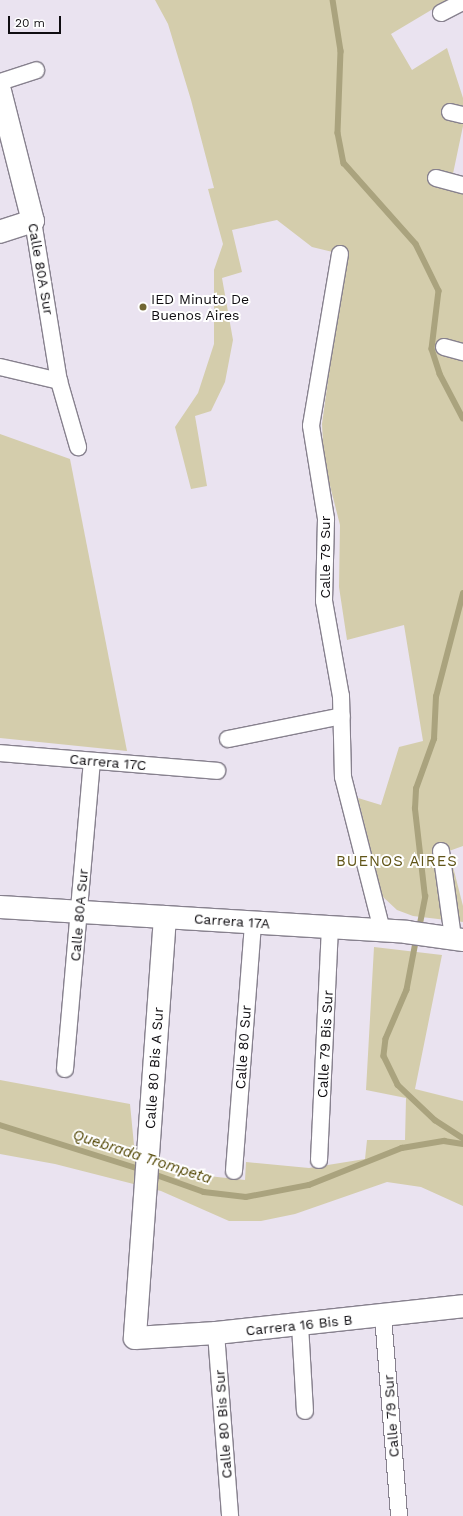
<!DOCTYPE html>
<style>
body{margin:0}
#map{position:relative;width:463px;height:1516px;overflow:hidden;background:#eae3f0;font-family:"Work Sans",sans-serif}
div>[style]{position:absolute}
.green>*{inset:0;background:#d4cdac}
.stream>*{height:5.5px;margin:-2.75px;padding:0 2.75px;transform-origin:2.75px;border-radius:2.75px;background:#aaa37e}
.roads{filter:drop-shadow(1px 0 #87818e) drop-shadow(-1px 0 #87818e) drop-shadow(0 1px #87818e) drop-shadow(0 -1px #87818e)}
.street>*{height:16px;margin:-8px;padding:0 8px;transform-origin:8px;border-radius:8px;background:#fff}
.secondary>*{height:22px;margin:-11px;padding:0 11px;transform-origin:11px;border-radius:11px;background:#fff}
.dots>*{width:11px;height:11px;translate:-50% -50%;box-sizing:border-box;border:2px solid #fff;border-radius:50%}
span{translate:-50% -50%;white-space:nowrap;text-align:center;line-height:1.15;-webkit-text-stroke:4px #fff;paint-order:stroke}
.street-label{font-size:14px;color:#0f0d11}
.poi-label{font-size:14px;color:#0f0d11}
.left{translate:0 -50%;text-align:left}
.neighbourhood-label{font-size:15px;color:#615518;letter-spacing:1px}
.water-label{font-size:15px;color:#504400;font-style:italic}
.scale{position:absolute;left:8px;top:16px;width:53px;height:18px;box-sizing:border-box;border:2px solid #0f0d11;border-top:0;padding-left:5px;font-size:12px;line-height:14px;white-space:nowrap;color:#0f0d11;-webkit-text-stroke:3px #fff;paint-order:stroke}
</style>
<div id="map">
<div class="green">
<i style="clip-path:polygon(155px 0,448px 0,391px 34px,412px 70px,447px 48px,463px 98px,463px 126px,450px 188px,463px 191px,463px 846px,449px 851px,463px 906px,463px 922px,413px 916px,397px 910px,382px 896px,358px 798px,381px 805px,399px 747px,423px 741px,404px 625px,347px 640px,339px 587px,340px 525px,324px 462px,322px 424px,345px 255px,312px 247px,277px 220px,232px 230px,242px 272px,222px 278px,233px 340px,225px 382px,211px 411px,195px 416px,207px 486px,191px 489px,175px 427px,198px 393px,214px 344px,214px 270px,223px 244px,208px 189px,214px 188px,191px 100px,168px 24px)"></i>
<i style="clip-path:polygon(0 434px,70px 459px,127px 751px,0 738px)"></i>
<i style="clip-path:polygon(374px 947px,442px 955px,415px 1089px,463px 1101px,463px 1206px,421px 1187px,387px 1182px,295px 1214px,261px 1221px,229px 1221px,161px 1191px,55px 1164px,0 1154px,0 1080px,130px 1104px,134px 1145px,199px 1175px,245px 1180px,246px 1162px,309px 1168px,365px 1159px,367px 1140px,405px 1140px,406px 1098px,366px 1090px)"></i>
</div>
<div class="stream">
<i style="left:333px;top:0;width:52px;rotate:81.1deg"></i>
<i style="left:341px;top:51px;width:82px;rotate:92.1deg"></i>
<i style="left:338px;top:133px;width:31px;rotate:79deg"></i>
<i style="left:344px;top:163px;width:108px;rotate:48.4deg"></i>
<i style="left:416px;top:244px;width:52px;rotate:63.9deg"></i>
<i style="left:439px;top:291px;width:58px;rotate:96.9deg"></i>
<i style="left:432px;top:349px;width:26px;rotate:72deg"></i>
<i style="left:440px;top:374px;width:50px;rotate:62.4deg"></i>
<i style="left:419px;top:929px;width:33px;rotate:-79deg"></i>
<i style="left:425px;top:897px;width:89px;rotate:-96.5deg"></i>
<i style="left:415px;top:809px;width:20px;rotate:-87deg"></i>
<i style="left:416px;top:789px;width:53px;rotate:-70.2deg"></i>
<i style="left:434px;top:739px;width:42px;rotate:-87.3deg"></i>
<i style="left:436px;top:697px;width:107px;rotate:-75.4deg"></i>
<i style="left:417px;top:937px;width:54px;rotate:100.7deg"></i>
<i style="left:407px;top:990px;width:53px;rotate:113.2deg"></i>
<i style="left:386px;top:1039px;width:17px;rotate:97deg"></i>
<i style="left:384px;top:1056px;width:32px;rotate:64deg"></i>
<i style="left:398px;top:1085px;width:51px;rotate:43.4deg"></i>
<i style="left:435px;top:1120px;width:33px;rotate:33deg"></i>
<i style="left:0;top:1125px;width:150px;rotate:17.5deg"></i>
<i style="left:151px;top:1173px;width:56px;rotate:19.7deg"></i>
<i style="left:204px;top:1192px;width:42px;rotate:6.8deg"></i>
<i style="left:246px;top:1197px;width:64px;rotate:-10.8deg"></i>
<i style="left:309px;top:1185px;width:100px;rotate:-21.7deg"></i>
<i style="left:402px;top:1148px;width:43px;rotate:-9.5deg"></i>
<i style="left:444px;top:1141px;width:19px;rotate:9deg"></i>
</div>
<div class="roads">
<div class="street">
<i style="left:441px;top:13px;width:25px;rotate:-27deg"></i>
<i style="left:0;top:82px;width:38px;rotate:-18deg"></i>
<i style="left:450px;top:112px;width:13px;rotate:13deg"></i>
<i style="left:436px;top:178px;width:28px;rotate:15deg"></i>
<i style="left:33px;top:221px;width:162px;rotate:80.8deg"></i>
<i style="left:59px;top:381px;width:69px;rotate:73.9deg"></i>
<i style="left:340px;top:254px;width:174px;rotate:99.6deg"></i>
<i style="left:311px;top:426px;width:94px;rotate:80.8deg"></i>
<i style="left:326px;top:519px;width:82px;rotate:91.4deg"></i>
<i style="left:324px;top:601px;width:97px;rotate:79.9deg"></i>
<i style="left:341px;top:696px;width:81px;rotate:88.6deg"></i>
<i style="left:343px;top:777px;width:158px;rotate:75.7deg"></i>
<i style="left:444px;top:347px;width:20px;rotate:15deg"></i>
<i style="left:0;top:367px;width:61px;rotate:13.3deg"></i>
<i style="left:228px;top:739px;width:116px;rotate:-11.4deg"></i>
<i style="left:0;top:753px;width:218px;rotate:4.7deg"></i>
<i style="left:441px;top:851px;width:88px;rotate:82.1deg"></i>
<i style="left:65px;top:1069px;width:309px;rotate:-85deg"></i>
<i style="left:319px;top:1160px;width:233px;rotate:-87.3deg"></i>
<i style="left:234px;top:1171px;width:250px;rotate:-85.6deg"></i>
<i style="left:383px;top:1316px;width:201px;rotate:85.4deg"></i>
<i style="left:300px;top:1325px;width:86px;rotate:86.7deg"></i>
<i style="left:216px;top:1333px;width:184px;rotate:85.6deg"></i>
</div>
<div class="secondary">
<i style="left:0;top:91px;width:134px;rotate:75.8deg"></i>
<i style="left:33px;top:221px;width:35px;rotate:162deg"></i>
<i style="left:0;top:907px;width:407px;rotate:3.5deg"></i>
<i style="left:406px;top:932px;width:58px;rotate:8deg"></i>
<i style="left:165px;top:917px;width:422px;rotate:94.1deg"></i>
<i style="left:135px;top:1338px;width:81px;rotate:-3.5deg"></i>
<i style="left:216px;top:1333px;width:248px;rotate:-6.2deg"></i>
</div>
</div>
<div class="dots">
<i style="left:143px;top:307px;background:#716633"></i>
</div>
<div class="street-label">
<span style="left:41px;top:269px;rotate:80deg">Calle 80A Sur</span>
<span style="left:325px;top:557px;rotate:-90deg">Calle 79 Sur</span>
<span style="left:108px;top:762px;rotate:5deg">Carrera 17C</span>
<span style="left:79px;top:915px;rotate:-85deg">Calle 80A Sur</span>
<span style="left:232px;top:921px;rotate:4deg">Carrera 17A</span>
<span style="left:325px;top:1044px;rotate:-87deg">Calle 79 Bis Sur</span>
<span style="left:243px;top:1047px;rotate:-86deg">Calle 80 Sur</span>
<span style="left:154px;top:1068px;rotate:-86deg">Calle 80 Bis A Sur</span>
<span style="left:299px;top:1325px;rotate:-6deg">Carrera 16 Bis B</span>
<span style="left:391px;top:1416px;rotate:-94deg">Calle 79 Sur</span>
<span style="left:223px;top:1424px;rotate:-94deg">Calle 80 Bis Sur</span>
</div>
<div class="poi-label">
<span class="left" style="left:151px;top:307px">IED Minuto De<br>Buenos Aires</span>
</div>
<div class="neighbourhood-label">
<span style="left:397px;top:862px">BUENOS AIRES</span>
</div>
<div class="water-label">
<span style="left:142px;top:1157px;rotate:18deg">Quebrada Trompeta</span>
</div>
<div class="scale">20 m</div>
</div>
